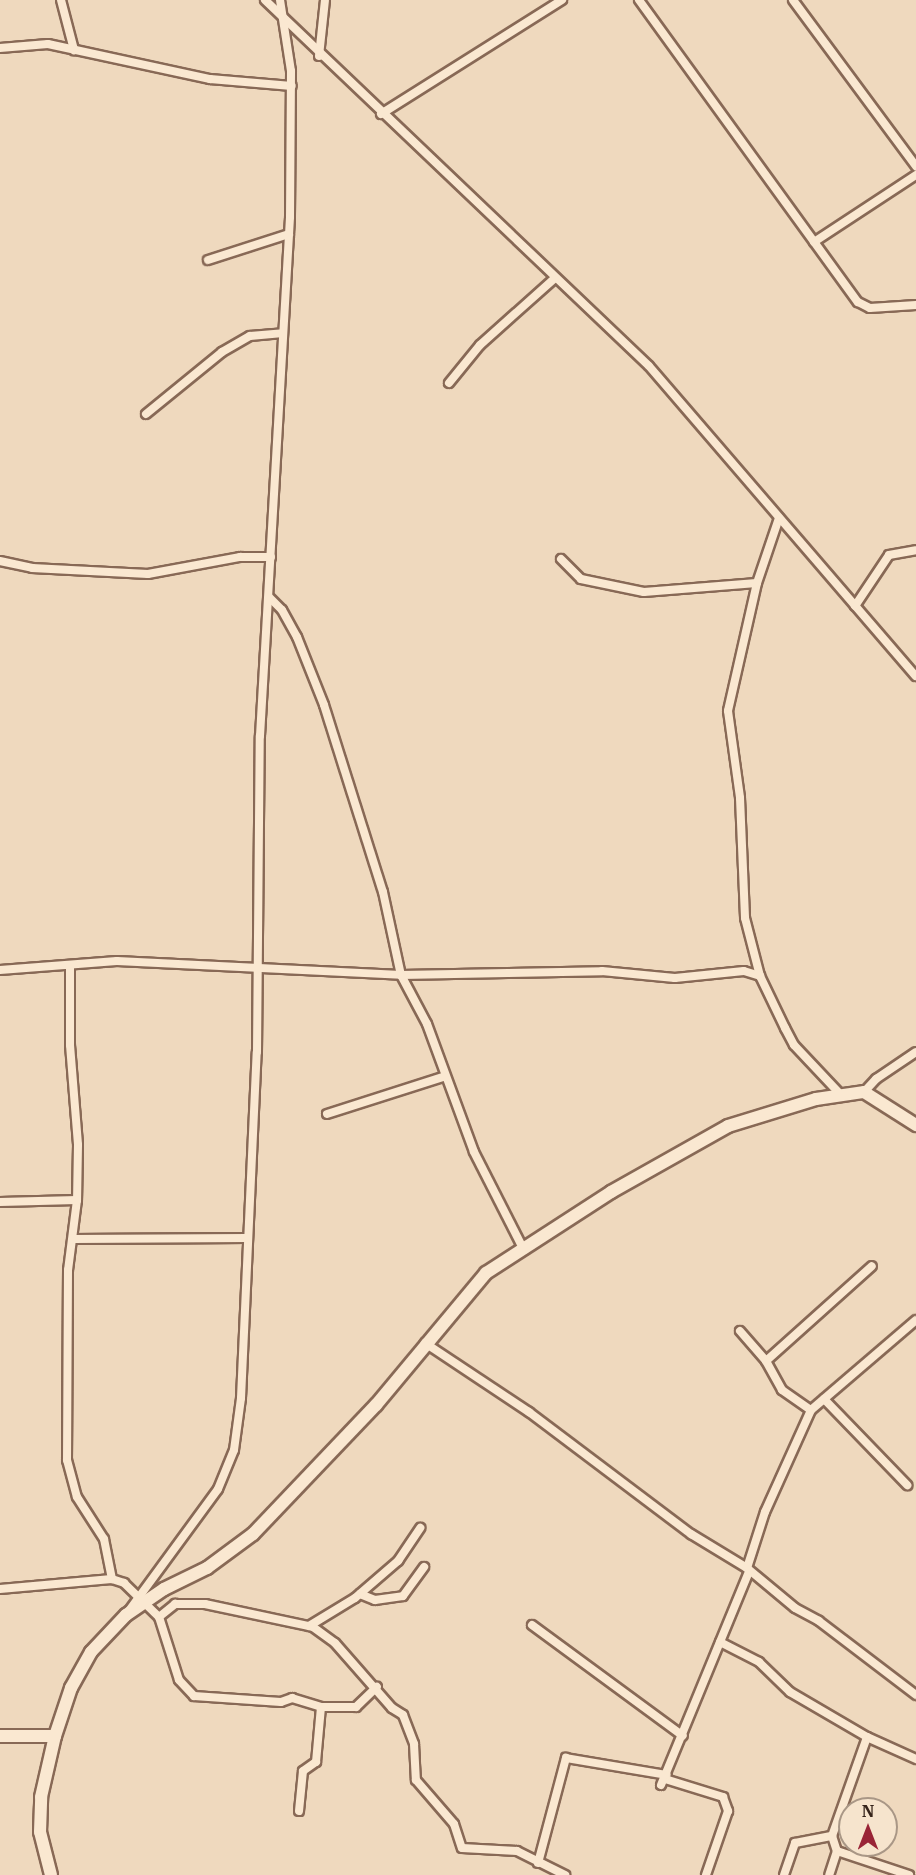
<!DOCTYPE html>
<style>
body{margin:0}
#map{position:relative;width:916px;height:1875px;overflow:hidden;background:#efd9be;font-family:"IBM Plex Serif",serif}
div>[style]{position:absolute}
.roads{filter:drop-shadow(2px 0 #886956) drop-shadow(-2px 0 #886956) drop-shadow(0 2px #886956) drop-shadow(0 -2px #886956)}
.street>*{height:8px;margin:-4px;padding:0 4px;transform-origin:4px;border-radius:4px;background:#fae8d1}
.secondary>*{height:12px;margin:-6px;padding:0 6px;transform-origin:6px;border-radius:6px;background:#fae8d1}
span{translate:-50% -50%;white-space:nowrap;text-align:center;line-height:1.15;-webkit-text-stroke:6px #f6e4cd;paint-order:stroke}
.north{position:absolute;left:838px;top:1797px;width:60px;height:60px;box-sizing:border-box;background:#f6e4cd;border:2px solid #a99786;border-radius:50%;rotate:0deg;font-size:16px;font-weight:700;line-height:24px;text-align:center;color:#36241b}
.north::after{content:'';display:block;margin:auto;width:21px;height:27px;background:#992436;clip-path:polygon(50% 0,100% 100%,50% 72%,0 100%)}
</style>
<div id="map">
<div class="roads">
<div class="street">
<i style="left:61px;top:0;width:52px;rotate:75.4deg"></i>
<i style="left:265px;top:0;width:530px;rotate:43.63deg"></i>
<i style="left:649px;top:366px;width:409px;rotate:49.3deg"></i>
<i style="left:639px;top:0;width:373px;rotate:54.1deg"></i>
<i style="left:858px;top:302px;width:13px;rotate:27deg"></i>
<i style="left:870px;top:308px;width:46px;rotate:-3.7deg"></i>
<i style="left:793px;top:0;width:207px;rotate:53.5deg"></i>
<i style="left:0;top:48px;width:48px;rotate:-4.8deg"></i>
<i style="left:48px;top:44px;width:166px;rotate:12.2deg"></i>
<i style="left:210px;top:79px;width:82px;rotate:4.9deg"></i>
<i style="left:319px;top:56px;width:56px;rotate:-83.9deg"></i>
<i style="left:381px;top:114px;width:214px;rotate:-32.2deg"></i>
<i style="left:814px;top:242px;width:122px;rotate:-33.3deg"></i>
<i style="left:208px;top:260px;width:85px;rotate:-17.8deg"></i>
<i style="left:449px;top:383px;width:49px;rotate:-50.8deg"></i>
<i style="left:480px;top:345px;width:101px;rotate:-41.8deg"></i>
<i style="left:146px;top:414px;width:98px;rotate:-39.2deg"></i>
<i style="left:222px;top:352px;width:32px;rotate:-30deg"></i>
<i style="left:250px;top:336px;width:33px;rotate:-5deg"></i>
<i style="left:779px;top:518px;width:69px;rotate:108.7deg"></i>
<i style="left:757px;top:583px;width:131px;rotate:102.8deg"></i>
<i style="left:728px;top:711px;width:88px;rotate:82.1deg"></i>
<i style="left:740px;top:798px;width:120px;rotate:87.6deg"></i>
<i style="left:745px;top:918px;width:60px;rotate:75.5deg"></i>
<i style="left:760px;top:976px;width:58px;rotate:64.3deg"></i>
<i style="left:785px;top:1028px;width:19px;rotate:62deg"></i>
<i style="left:794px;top:1045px;width:66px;rotate:46.8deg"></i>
<i style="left:561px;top:559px;width:28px;rotate:45deg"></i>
<i style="left:581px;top:579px;width:64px;rotate:11.7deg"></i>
<i style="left:644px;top:592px;width:113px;rotate:-4.6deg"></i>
<i style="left:0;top:561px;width:33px;rotate:12deg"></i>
<i style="left:32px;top:568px;width:116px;rotate:3deg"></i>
<i style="left:148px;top:574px;width:94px;rotate:-10.5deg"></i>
<i style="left:240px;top:557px;width:31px"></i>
<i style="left:269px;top:597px;width:18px;rotate:45deg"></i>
<i style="left:282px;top:610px;width:31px;rotate:61deg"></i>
<i style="left:297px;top:637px;width:73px;rotate:68.3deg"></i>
<i style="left:324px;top:705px;width:196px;rotate:72.5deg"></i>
<i style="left:383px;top:892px;width:85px;rotate:77.8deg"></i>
<i style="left:401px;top:975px;width:201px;rotate:-1.1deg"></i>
<i style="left:602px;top:971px;width:73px;rotate:5.5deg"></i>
<i style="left:675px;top:978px;width:69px;rotate:-5.8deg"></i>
<i style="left:744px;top:971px;width:17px;rotate:17deg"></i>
<i style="left:855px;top:606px;width:61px;rotate:-56.3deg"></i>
<i style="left:889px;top:555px;width:27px;rotate:-10deg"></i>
<i style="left:70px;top:965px;width:80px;rotate:90deg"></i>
<i style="left:70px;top:1045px;width:100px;rotate:85.4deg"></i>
<i style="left:78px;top:1145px;width:55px;rotate:91deg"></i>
<i style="left:77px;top:1200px;width:71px;rotate:97.3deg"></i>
<i style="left:68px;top:1270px;width:190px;rotate:90.3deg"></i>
<i style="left:67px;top:1460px;width:38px;rotate:75deg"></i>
<i style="left:77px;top:1497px;width:50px;rotate:57.3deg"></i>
<i style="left:104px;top:1539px;width:41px;rotate:78.7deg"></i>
<i style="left:0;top:970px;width:117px;rotate:-4.4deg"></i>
<i style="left:117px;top:961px;width:284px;rotate:2.8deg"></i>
<i style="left:401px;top:975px;width:55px;rotate:62deg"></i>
<i style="left:427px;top:1024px;width:136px;rotate:69.8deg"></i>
<i style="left:474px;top:1152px;width:110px;rotate:63deg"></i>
<i style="left:864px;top:1092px;width:18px;rotate:-47deg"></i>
<i style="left:876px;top:1079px;width:48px;rotate:-34deg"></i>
<i style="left:327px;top:1114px;width:122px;rotate:-17.7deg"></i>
<i style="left:0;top:1202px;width:77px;rotate:-1.5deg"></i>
<i style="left:73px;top:1239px;width:174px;rotate:-0.3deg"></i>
<i style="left:740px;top:1331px;width:40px;rotate:49deg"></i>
<i style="left:766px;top:1361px;width:33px;rotate:61deg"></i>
<i style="left:782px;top:1390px;width:35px;rotate:35deg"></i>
<i style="left:425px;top:1343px;width:125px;rotate:33.6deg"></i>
<i style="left:529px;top:1412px;width:203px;rotate:37deg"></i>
<i style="left:691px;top:1534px;width:66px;rotate:31.3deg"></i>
<i style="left:747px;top:1568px;width:62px;rotate:39.8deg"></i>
<i style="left:795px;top:1608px;width:27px;rotate:28deg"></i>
<i style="left:819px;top:1621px;width:122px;rotate:37.3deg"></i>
<i style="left:766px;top:1361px;width:142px;rotate:-41.9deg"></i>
<i style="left:824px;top:1399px;width:120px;rotate:46deg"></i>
<i style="left:747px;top:1568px;width:59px;rotate:-72.2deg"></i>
<i style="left:765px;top:1512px;width:112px;rotate:-65.7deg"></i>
<i style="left:811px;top:1410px;width:138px;rotate:-40.6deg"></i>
<i style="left:0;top:1589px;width:112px;rotate:-5.1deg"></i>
<i style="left:112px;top:1579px;width:13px;rotate:18deg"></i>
<i style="left:124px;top:1583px;width:49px;rotate:44.2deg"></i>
<i style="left:159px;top:1617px;width:66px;rotate:72.4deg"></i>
<i style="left:179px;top:1680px;width:22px;rotate:47deg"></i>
<i style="left:194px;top:1696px;width:87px;rotate:3.9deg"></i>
<i style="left:281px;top:1702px;width:12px;rotate:-20deg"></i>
<i style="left:292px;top:1698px;width:30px;rotate:17deg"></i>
<i style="left:321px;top:1707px;width:35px"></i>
<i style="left:356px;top:1707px;width:29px;rotate:-44deg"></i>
<i style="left:360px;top:1594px;width:16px;rotate:22deg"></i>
<i style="left:375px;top:1600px;width:28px;rotate:-8deg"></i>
<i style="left:403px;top:1596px;width:36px;rotate:-54deg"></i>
<i style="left:128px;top:1612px;width:152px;rotate:-53.8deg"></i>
<i style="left:218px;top:1489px;width:42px;rotate:-67.7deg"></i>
<i style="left:234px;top:1450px;width:52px;rotate:-82.3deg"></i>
<i style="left:241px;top:1398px;width:346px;rotate:-87.4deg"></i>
<i style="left:257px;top:1052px;width:316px;rotate:-89.5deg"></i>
<i style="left:260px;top:736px;width:520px;rotate:-86.69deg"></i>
<i style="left:290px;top:217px;width:146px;rotate:-89.6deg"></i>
<i style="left:291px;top:71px;width:72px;rotate:-98.8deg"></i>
<i style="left:159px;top:1617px;width:21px;rotate:-39deg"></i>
<i style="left:175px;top:1604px;width:30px"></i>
<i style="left:205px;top:1604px;width:110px;rotate:12deg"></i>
<i style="left:313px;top:1627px;width:27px;rotate:36deg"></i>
<i style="left:335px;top:1643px;width:86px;rotate:48.8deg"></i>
<i style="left:392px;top:1708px;width:13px;rotate:32deg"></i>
<i style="left:403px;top:1715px;width:31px;rotate:69deg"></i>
<i style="left:414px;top:1744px;width:36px;rotate:87deg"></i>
<i style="left:416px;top:1780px;width:58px;rotate:49.2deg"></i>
<i style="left:454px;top:1824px;width:25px;rotate:72deg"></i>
<i style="left:462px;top:1848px;width:55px;rotate:3.1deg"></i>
<i style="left:517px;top:1851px;width:54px;rotate:26.6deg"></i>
<i style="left:532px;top:1625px;width:187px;rotate:36.3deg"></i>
<i style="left:309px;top:1626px;width:54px;rotate:-31.3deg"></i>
<i style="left:355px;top:1598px;width:57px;rotate:-40.7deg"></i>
<i style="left:398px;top:1561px;width:40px;rotate:-56deg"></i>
<i style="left:720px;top:1642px;width:44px;rotate:27.1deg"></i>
<i style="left:759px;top:1662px;width:43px;rotate:44.1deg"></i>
<i style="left:790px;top:1692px;width:89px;rotate:30.3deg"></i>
<i style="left:867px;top:1737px;width:54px;rotate:24.2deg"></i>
<i style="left:665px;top:1779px;width:61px;rotate:17.2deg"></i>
<i style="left:723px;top:1797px;width:15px;rotate:70deg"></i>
<i style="left:728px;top:1811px;width:68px;rotate:109deg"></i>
<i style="left:661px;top:1785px;width:231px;rotate:-67.6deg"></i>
<i style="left:299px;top:1811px;width:40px;rotate:-84.3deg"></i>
<i style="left:303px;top:1771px;width:16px;rotate:-35deg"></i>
<i style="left:316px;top:1762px;width:55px;rotate:-84.8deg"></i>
<i style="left:832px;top:1836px;width:105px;rotate:-70.5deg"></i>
<i style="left:837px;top:1851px;width:76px;rotate:18.4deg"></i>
<i style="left:538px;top:1863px;width:109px;rotate:-75.1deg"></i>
<i style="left:566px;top:1758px;width:102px;rotate:9.6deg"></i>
<i style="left:784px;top:1875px;width:34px;rotate:-71deg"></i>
<i style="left:795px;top:1843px;width:38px;rotate:-11deg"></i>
<i style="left:832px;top:1836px;width:16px;rotate:72deg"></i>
<i style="left:837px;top:1851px;width:25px;rotate:108deg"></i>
</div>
<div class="secondary">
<i style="left:0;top:1736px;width:55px"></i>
<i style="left:51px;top:1875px;width:44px;rotate:-104.3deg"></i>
<i style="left:40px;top:1832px;width:35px;rotate:-88deg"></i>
<i style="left:41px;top:1797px;width:63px;rotate:-77.1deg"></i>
<i style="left:55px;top:1736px;width:51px;rotate:-71.6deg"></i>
<i style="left:71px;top:1688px;width:41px;rotate:-60.9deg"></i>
<i style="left:91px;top:1652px;width:51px;rotate:-46.6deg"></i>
<i style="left:126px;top:1615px;width:46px;rotate:-34.4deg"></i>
<i style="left:164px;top:1589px;width:48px;rotate:-26deg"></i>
<i style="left:207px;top:1568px;width:57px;rotate:-36.5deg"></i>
<i style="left:253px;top:1534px;width:178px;rotate:-46.4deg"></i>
<i style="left:376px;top:1405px;width:172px;rotate:-50.2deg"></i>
<i style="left:486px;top:1273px;width:149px;rotate:-32.9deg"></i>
<i style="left:611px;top:1192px;width:134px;rotate:-29.4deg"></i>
<i style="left:728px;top:1126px;width:92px;rotate:-17.1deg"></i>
<i style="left:816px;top:1099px;width:49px;rotate:-8.3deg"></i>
<i style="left:864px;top:1092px;width:62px;rotate:32.4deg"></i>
</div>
</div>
<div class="north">N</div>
</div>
